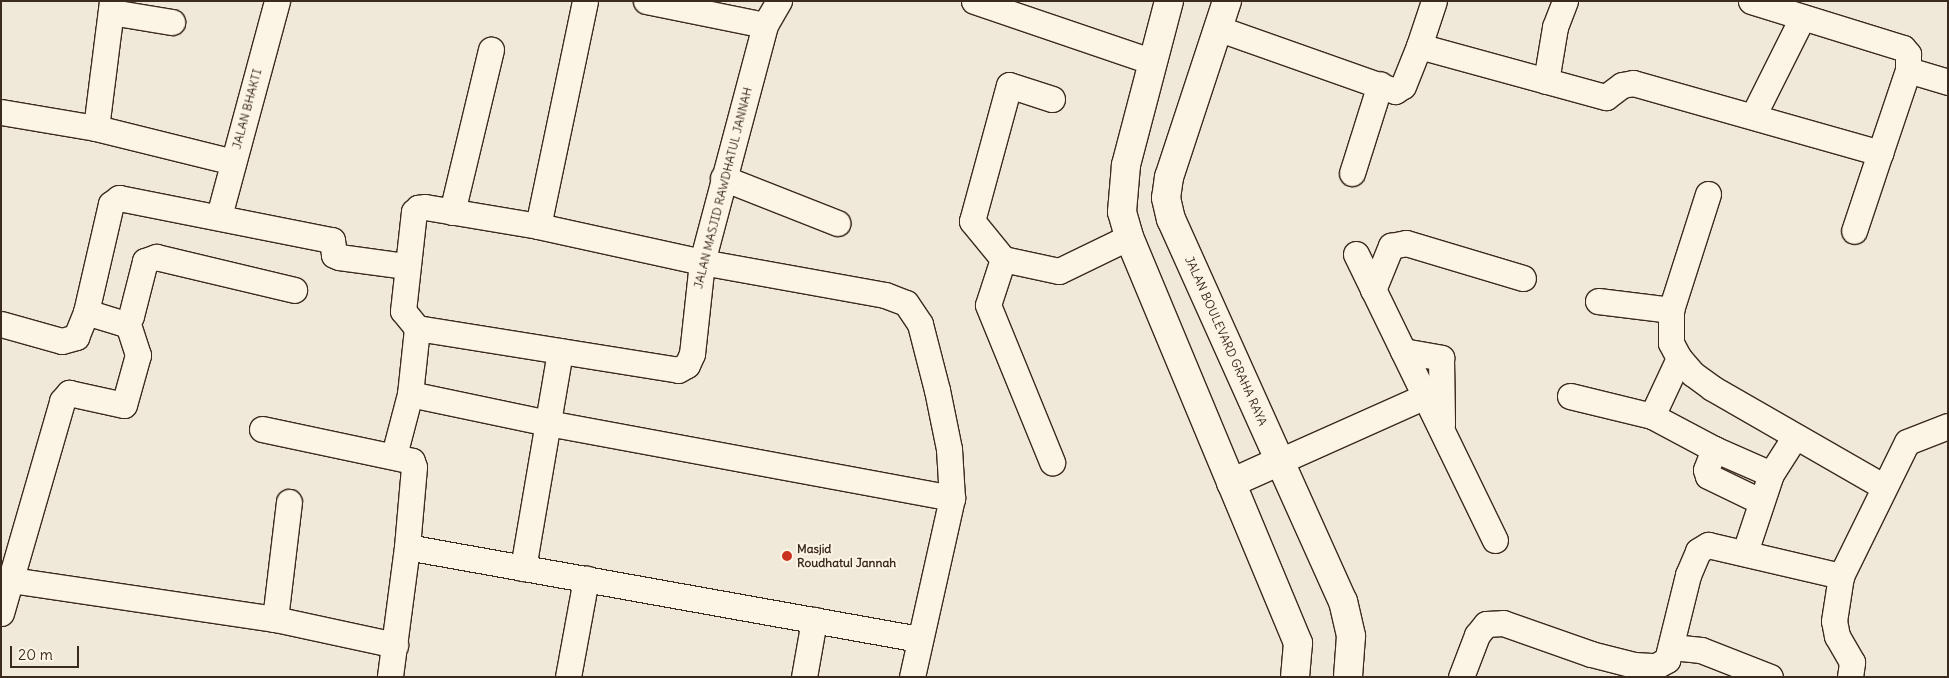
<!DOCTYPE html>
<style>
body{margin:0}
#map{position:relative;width:1949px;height:678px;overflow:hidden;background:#f0e9d9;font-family:Delius,sans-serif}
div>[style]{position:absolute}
.roads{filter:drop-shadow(1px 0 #3b2a1e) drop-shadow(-1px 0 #3b2a1e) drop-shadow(0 1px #3b2a1e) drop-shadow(0 -1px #3b2a1e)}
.street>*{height:25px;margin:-12.5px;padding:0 12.5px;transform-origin:12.5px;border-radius:12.5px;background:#fcf5e5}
.secondary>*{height:28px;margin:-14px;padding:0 14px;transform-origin:14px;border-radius:14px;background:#fcf5e5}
.dots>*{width:14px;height:14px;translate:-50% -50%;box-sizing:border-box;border:2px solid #fcf5e5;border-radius:50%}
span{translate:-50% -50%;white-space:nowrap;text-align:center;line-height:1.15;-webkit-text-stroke:4px #fcf5e5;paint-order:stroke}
.street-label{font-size:12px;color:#3b2a1e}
.poi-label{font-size:12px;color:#3b2a1e;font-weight:700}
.left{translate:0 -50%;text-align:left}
.frame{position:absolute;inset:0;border:2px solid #3b2a1e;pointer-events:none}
.scale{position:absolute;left:10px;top:646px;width:69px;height:22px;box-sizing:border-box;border:2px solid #3b2a1e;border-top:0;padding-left:6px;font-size:15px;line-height:18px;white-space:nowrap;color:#3b2a1e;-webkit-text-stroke:4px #fcf5e5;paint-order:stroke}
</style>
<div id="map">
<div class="roads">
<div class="street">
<i style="left:646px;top:1px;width:121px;rotate:11.4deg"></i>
<i style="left:974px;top:1px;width:189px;rotate:18.8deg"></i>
<i style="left:1751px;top:1px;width:159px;rotate:17.2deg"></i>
<i style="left:1903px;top:48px;width:8px;rotate:50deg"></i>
<i style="left:1908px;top:54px;width:16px;rotate:90deg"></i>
<i style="left:1908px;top:70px;width:88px;rotate:108.6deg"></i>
<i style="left:111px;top:12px;width:62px;rotate:9.3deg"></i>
<i style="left:1217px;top:28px;width:189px;rotate:19.5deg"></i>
<i style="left:1395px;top:91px;width:9px;rotate:-32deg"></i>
<i style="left:1403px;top:86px;width:43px;rotate:-68.2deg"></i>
<i style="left:1419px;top:46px;width:194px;rotate:15.3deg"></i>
<i style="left:1606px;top:97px;width:20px;rotate:-37deg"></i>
<i style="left:1622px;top:85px;width:11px;rotate:-10deg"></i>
<i style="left:1633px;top:83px;width:257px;rotate:15.8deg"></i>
<i style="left:1880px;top:153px;width:82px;rotate:108.4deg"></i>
<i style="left:1419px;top:46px;width:47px;rotate:-71.6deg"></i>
<i style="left:1908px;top:70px;width:42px;rotate:16.7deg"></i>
<i style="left:1546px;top:81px;width:55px;rotate:-80.5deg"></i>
<i style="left:1555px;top:27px;width:28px;rotate:-69deg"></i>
<i style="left:1052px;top:99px;width:45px;rotate:-162deg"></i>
<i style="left:1009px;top:85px;width:141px;rotate:105.2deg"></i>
<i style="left:972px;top:221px;width:49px;rotate:50.8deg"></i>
<i style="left:1003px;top:259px;width:48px;rotate:108.1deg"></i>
<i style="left:988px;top:305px;width:170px;rotate:67.8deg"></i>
<i style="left:1px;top:112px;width:96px;rotate:9.6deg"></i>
<i style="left:96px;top:128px;width:141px;rotate:13.9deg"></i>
<i style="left:1753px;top:116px;width:110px;rotate:-63.4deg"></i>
<i style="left:96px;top:128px;width:128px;rotate:-82.8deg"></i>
<i style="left:1352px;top:173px;width:93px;rotate:-72.5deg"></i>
<i style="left:723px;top:178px;width:123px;rotate:21.5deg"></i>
<i style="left:1708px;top:194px;width:122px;rotate:107.7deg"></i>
<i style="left:1671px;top:310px;width:33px;rotate:90deg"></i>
<i style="left:1671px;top:343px;width:17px;rotate:62deg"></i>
<i style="left:1679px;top:358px;width:21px;rotate:49deg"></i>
<i style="left:1693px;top:374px;width:24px;rotate:36deg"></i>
<i style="left:1712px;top:388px;width:198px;rotate:29.9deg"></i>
<i style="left:452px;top:212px;width:167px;rotate:-76.5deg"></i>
<i style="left:219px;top:216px;width:223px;rotate:-74.9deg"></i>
<i style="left:538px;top:226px;width:230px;rotate:-78.2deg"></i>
<i style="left:1356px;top:254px;width:318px;rotate:64.1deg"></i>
<i style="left:1003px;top:259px;width:57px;rotate:12.1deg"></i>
<i style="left:1059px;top:271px;width:78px;rotate:-25.9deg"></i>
<i style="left:1373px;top:290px;width:48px;rotate:-67.8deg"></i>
<i style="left:1391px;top:246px;width:15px;rotate:-11deg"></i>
<i style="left:1406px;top:243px;width:122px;rotate:16.7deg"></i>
<i style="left:1598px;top:301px;width:74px;rotate:7deg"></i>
<i style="left:86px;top:312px;width:38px;rotate:17deg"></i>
<i style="left:122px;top:323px;width:5px;rotate:-22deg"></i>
<i style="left:127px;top:321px;width:6px;rotate:-51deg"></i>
<i style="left:131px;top:316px;width:57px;rotate:-75.7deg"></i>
<i style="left:145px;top:261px;width:12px;rotate:-20deg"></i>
<i style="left:156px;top:257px;width:142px;rotate:13.4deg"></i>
<i style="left:1px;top:324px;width:63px;rotate:15.6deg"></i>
<i style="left:62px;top:341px;width:15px;rotate:-16deg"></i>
<i style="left:76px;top:337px;width:27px;rotate:-68deg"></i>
<i style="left:86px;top:312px;width:111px;rotate:-77deg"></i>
<i style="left:111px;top:204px;width:10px;rotate:-37deg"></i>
<i style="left:119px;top:198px;width:217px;rotate:11.2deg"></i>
<i style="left:332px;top:240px;width:15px;rotate:82deg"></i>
<i style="left:334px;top:255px;width:5px;rotate:22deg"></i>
<i style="left:339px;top:257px;width:68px;rotate:7.7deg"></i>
<i style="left:417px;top:328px;width:22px;rotate:-129deg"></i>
<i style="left:403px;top:311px;width:100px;rotate:-83.7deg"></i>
<i style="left:414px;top:212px;width:6px;rotate:-45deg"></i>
<i style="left:418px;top:208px;width:7px;rotate:-8deg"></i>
<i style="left:425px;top:207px;width:115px;rotate:9.5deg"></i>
<i style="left:538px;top:226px;width:168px;rotate:12.4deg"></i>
<i style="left:702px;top:262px;width:186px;rotate:10.2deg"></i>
<i style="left:885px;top:295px;width:22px;rotate:21deg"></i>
<i style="left:906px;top:303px;width:25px;rotate:56deg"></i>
<i style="left:920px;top:324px;width:68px;rotate:75.6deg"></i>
<i style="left:937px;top:390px;width:60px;rotate:78.5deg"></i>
<i style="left:949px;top:449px;width:49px;rotate:86.5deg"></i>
<i style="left:952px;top:498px;width:183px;rotate:102.6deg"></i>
<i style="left:1403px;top:351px;width:39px;rotate:10deg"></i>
<i style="left:1441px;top:358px;width:66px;rotate:89.1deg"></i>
<i style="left:410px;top:394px;width:141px;rotate:11.9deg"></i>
<i style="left:548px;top:423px;width:411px;rotate:10.5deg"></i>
<i style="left:1570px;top:396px;width:84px;rotate:13.7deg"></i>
<i style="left:1652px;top:416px;width:70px;rotate:28deg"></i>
<i style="left:1714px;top:449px;width:62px;rotate:23.7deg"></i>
<i style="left:1652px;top:416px;width:64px;rotate:-65deg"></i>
<i style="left:262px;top:429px;width:153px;rotate:12deg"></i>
<i style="left:412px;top:461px;width:6px;rotate:72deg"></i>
<i style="left:414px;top:467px;width:80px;rotate:95deg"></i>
<i style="left:407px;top:547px;width:131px;rotate:97.5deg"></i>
<i style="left:1714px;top:449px;width:22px;rotate:111deg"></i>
<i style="left:1706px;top:470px;width:6px;rotate:72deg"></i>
<i style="left:1708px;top:476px;width:58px;rotate:25.7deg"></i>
<i style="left:394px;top:455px;width:63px;rotate:-75.3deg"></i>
<i style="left:410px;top:394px;width:66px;rotate:-83.9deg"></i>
<i style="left:417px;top:328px;width:264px;rotate:9.1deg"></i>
<i style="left:678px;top:370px;width:10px;rotate:-29deg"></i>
<i style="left:687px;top:365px;width:12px;rotate:-66deg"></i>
<i style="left:692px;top:354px;width:93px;rotate:-83.8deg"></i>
<i style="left:702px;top:262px;width:245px;rotate:-75.1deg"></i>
<i style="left:765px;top:25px;width:28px;rotate:-60deg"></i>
<i style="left:1280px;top:461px;width:159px;rotate:-24.1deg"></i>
<i style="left:407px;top:547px;width:520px;rotate:10.19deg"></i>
<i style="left:1745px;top:552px;width:82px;rotate:-71.6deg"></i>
<i style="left:1771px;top:474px;width:43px;rotate:-57.4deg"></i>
<i style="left:523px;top:568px;width:220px;rotate:-80.3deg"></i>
<i style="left:11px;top:580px;width:267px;rotate:8.4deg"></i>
<i style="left:275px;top:619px;width:123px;rotate:12.2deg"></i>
<i style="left:1px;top:613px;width:221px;rotate:-73.9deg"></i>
<i style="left:62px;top:401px;width:11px;rotate:-49deg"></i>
<i style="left:69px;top:393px;width:56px;rotate:12.3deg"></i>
<i style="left:124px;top:405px;width:52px;rotate:-74.4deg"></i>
<i style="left:138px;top:355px;width:36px;rotate:-108deg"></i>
<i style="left:275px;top:619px;width:118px;rotate:-83.2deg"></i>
<i style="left:1672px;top:647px;width:29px;rotate:6deg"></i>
<i style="left:1701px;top:650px;width:74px;rotate:21.4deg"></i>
<i style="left:568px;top:677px;width:100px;rotate:-79.6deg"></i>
<i style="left:804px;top:677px;width:58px;rotate:-80deg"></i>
<i style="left:1461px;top:677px;width:45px;rotate:-69.1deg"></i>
<i style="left:1477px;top:635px;width:14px;rotate:-51deg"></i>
<i style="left:1486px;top:624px;width:17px;rotate:-3deg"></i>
<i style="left:1503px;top:623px;width:93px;rotate:19.4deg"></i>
<i style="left:1591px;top:654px;width:44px;rotate:14.3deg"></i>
<i style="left:1634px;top:665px;width:22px;rotate:3deg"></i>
<i style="left:1656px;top:666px;width:13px;rotate:-29deg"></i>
<i style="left:1667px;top:660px;width:88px;rotate:-76.1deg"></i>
<i style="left:1688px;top:575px;width:26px;rotate:-67deg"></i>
<i style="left:1698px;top:551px;width:12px;rotate:-31deg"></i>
<i style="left:1708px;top:545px;width:137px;rotate:13.1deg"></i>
<i style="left:1850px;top:677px;width:15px;rotate:-82deg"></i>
<i style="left:1852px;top:662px;width:30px;rotate:-120deg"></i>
<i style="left:1837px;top:636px;width:15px;rotate:-101deg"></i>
<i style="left:1834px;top:621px;width:46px;rotate:-81.2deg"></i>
<i style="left:1841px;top:576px;width:149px;rotate:-63.8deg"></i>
<i style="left:1907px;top:442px;width:44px;rotate:-21.3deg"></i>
</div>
<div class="secondary">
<i style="left:1169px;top:1px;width:170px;rotate:104.7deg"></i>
<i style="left:1126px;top:165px;width:47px;rotate:94.9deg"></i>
<i style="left:1122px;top:212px;width:26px;rotate:74deg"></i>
<i style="left:1129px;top:237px;width:440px;rotate:67.4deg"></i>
<i style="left:1298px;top:643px;width:34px;rotate:95deg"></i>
<i style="left:1227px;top:1px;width:185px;rotate:108.2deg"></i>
<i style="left:1169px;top:177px;width:21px;rotate:98deg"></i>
<i style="left:1166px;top:198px;width:22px;rotate:77deg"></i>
<i style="left:1171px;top:219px;width:419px;rotate:65.8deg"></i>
<i style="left:1343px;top:601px;width:36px;rotate:77deg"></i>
<i style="left:1351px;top:636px;width:41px;rotate:94.2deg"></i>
<i style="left:1231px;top:483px;width:54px;rotate:-24.2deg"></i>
</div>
</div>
<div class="dots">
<i style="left:787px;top:556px;background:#c8321e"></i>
</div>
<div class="street-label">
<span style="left:247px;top:109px;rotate:-75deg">JALAN BHAKTI</span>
<span style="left:723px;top:188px;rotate:-76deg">JALAN MASJID RAWDHATUL JANNAH</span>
<span style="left:1226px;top:341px;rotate:66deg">JALAN BOULEVARD GRAHA RAYA</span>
</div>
<div class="poi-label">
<span class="left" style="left:797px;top:556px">Masjid<br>Roudhatul Jannah</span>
</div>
<div class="frame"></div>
<div class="scale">20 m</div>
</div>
